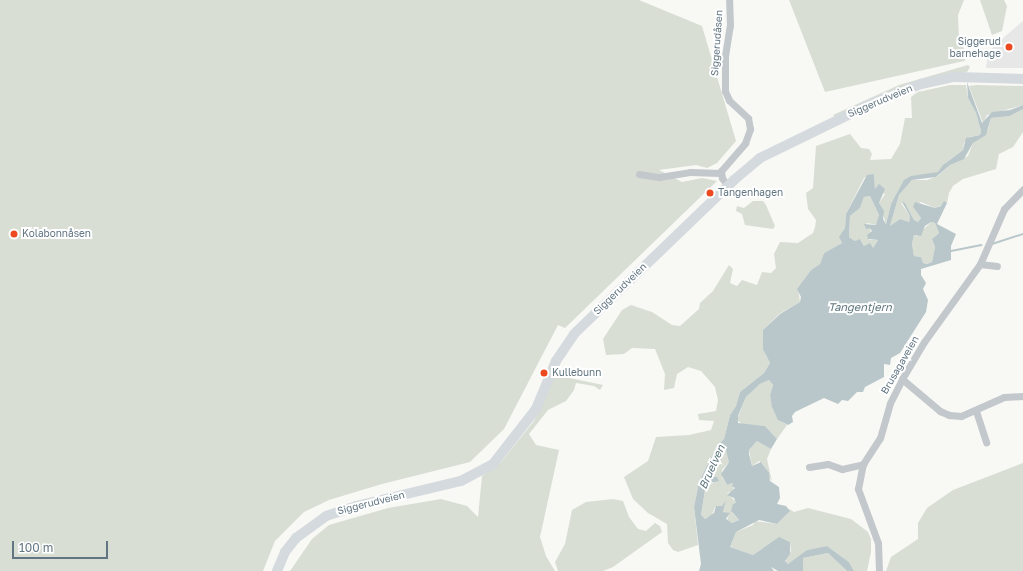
<!DOCTYPE html>
<meta charset="utf-8">
<style>
body{margin:0}
#map{position:relative;width:1023px;height:571px;overflow:hidden;background:#f8f8f5;font-family:"Golos Text",sans-serif}
div>[style]{position:absolute}
.built>*{inset:0;background:#e6e7e6}
.green>*{inset:0;background:#d8ded4}
.water>*{inset:0;background:#b9c7ca}
.stream>*{height:2px;margin:-1px;padding:0 1px;transform-origin:1px;border-radius:1px;background:#b9c7ca}
.minor>*{height:7px;margin:-3.5px;padding:0 3.5px;transform-origin:3.5px;border-radius:3.5px;background:#c3c8cc}
.secondary>*{height:10px;margin:-5px;padding:0 5px;transform-origin:5px;border-radius:5px;background:#d5dade}
.dots>*{width:11px;height:11px;translate:-50% -50%;box-sizing:border-box;border:2px solid #fff;border-radius:50%}
span{translate:-50% -50%;white-space:nowrap;text-align:center;line-height:1.15;-webkit-text-stroke:4px #fff;paint-order:stroke}
.poi-label{font-size:10px;color:#617582}
.right{translate:-100% -50%;text-align:right}
.left{translate:0 -50%;text-align:left}
.street-label{font-size:10px;color:#617582}
.water-label{font-size:11px;color:#5c757c;font-style:italic}
.scale{position:absolute;left:12px;top:541px;width:96px;height:18px;box-sizing:border-box;border:2px solid #617582;border-top:0;padding-left:5px;font-size:12px;line-height:14px;white-space:nowrap;color:#617582;-webkit-text-stroke:3px #fff;paint-order:stroke}
</style>
<div id="map">
<div class="built">
<i style="clip-path:polygon(1023px 21px,1023px 68px,986px 68px,988px 54px,995px 45px)"></i>
</div>
<div class="green">
<i style="clip-path:polygon(0 0,639px 0,702px 26px,736px 141px,717px 163px,707px 168px,696px 165px,659px 170px,682px 182px,702px 178px,717px 181px,565px 328px,558px 325px,504px 429px,470px 462px,382px 484px,329px 500px,304px 512px,275px 541px,263px 571px,0 571px)"></i>
<i style="clip-path:polygon(789px 0,964px 0,958px 15px,959px 40px,968px 56px,964px 61px,825px 92px)"></i>
<i style="clip-path:polygon(980px 0,1004px 0,1007px 6px,1002px 31px,992px 35px)"></i>
<i style="clip-path:polygon(968px 65px,970px 67px,967px 72px,835px 117px,833px 115px,899px 85px)"></i>
<i style="clip-path:polygon(950px 85px,966px 85px,968px 98px,976px 113px,981px 131px,980px 135px,969px 137px,964px 143px,963px 150px,947px 162px,938px 172px,929px 176px,917px 175px,904px 183px,891px 204px,886px 224px,879px 203px,885px 194px,875px 189px,874px 174px,864px 178px,846px 214px,845px 228px,840px 239px,842px 243px,824px 253px,820px 264px,811px 270px,798px 288px,800px 302px,779px 314px,764px 329px,765px 353px,770px 363px,764px 373px,740px 392px,736px 406px,730px 415px,724px 439px,716px 447px,699px 482px,694px 507px,698px 545px,678px 552px,673px 550px,668px 543px,667px 524px,648px 513px,633px 499px,624px 477px,648px 461px,656px 437px,689px 435px,711px 430px,714px 421px,699px 420px,698px 414px,716px 411px,718px 400px,715px 387px,701px 371px,688px 367px,677px 374px,674px 388px,664px 390px,665px 374px,655px 349px,632px 348px,624px 354px,606px 355px,603px 339px,622px 310px,631px 305px,652px 312px,672px 325px,680px 326px,699px 309px,700px 303px,713px 291px,729px 265px,733px 269px,730px 283px,737px 286px,742px 280px,757px 285px,762px 272px,771px 273px,776px 268px,774px 254px,780px 242px,798px 243px,813px 233px,815px 227px,816px 220px,808px 209px,806px 193px,813px 188px,816px 146px,850px 134px,861px 148px,869px 149px,872px 154px,870px 160px,891px 159px,900px 144px,905px 118px,912px 118px,911px 97px,918px 92px)"></i>
<i style="clip-path:polygon(977px 85px,1023px 86px,1023px 105px,987px 115px,983px 123px,969px 86px)"></i>
<i style="clip-path:polygon(1023px 109px,1023px 132px,1013px 147px,999px 154px,996px 169px,963px 179px,953px 186px,949px 193px,947px 203px,935px 208px,921px 202px,913px 207px,921px 218px,918px 222px,914px 220px,905px 203px,901px 203px,910px 216px,909px 222px,900px 219px,890px 226px,899px 195px,912px 180px,927px 180px,938px 176px,950px 165px,968px 156px,973px 143px,988px 130px,991px 118px,1010px 116px)"></i>
<i style="clip-path:polygon(870px 196px,879px 215px,877px 225px,867px 223px,865px 228px,871px 228px,869px 240px,878px 240px,873px 248px,864px 246px,861px 240px,855px 241px,849px 237px,850px 216px,860px 208px,864px 197px)"></i>
<i style="clip-path:polygon(753px 201px,763px 201px,766px 205px,775px 226px,773px 229px,745px 225px,742px 214px,736px 211px,737px 206px,744px 208px)"></i>
<i style="clip-path:polygon(931px 222px,935px 223px,939px 233px,932px 239px,935px 247px,932px 262px,927px 264px,923px 263px,921px 257px,914px 256px,912px 244px,914px 235px,917px 236px)"></i>
<i style="clip-path:polygon(555px 375px,603px 385px,600px 390px,594px 386px,576px 383px,574px 390px,566px 401px,548px 410px,529px 434px,536px 445px,559px 450px,540px 537px,546px 556px,555px 571px,290px 571px,312px 539px,329px 525px,388px 508px,441px 499px,467px 506px,478px 517px,482px 476px,501px 462px,534px 421px)"></i>
<i style="clip-path:polygon(769px 380px,773px 385px,770px 395px,773px 409px,780px 421px,787px 425px,777px 439px,765px 426px,743px 425px,737px 420px,746px 397px,760px 384px)"></i>
<i style="clip-path:polygon(758px 440px,771px 449px,767px 459px,772px 482px,763px 464px,759px 461px,752px 466px,749px 450px)"></i>
<i style="clip-path:polygon(728px 450px,729px 462px,722px 470px,722px 477px,727px 485px,734px 483px,733px 491px,727px 493px,737px 503px,732px 513px,739px 520px,732px 523px,727px 521px,729px 514px,723px 512px,726px 500px,722px 506px,715px 507px,712px 515px,704px 519px,701px 515px,705px 490px,707px 485px,713px 483px,717px 477px,711px 477px,723px 451px)"></i>
<i style="clip-path:polygon(1023px 463px,1023px 571px,886px 571px,891px 557px,918px 539px,918px 523px,927px 508px,953px 490px)"></i>
<i style="clip-path:polygon(613px 499px,623px 501px,629px 517px,638px 529px,646px 531px,655px 523px,660px 526px,662px 532px,613px 567px,603px 571px,558px 571px,555px 562px,565px 544px,572px 510px,586px 502px)"></i>
<i style="clip-path:polygon(808px 508px,851px 519px,868px 532px,871px 539px,871px 552px,867px 571px,854px 571px,849px 562px,827px 546px,807px 550px,792px 563px,786px 564px,786px 559px,791px 551px,790px 542px,778px 538px,753px 555px,730px 547px,736px 532px,753px 525px,755px 521px,777px 524px,788px 513px,789px 509px,794px 512px)"></i>
<i style="clip-path:polygon(828px 553px,847px 571px,803px 571px,803px 558px)"></i>
</div>
<div class="water">
<i style="clip-path:polygon(evenodd,967px 82px,982px 123px,992px 112px,1010px 110px,1023px 105px,1023px 109px,1010px 116px,991px 118px,986px 135px,973px 143px,964px 159px,950px 165px,936px 177px,912px 180px,899px 195px,890px 226px,900px 219px,909px 222px,910px 216px,902px 202px,905px 203px,914px 220px,918px 222px,921px 218px,913px 207px,915px 202px,935px 208px,941px 206px,944px 201px,947px 203px,937px 224px,956px 234px,951px 246px,951px 260px,921px 269px,921px 275px,926px 283px,923px 289px,928px 300px,926px 312px,900px 353px,891px 358px,890px 365px,884px 364px,884px 377px,865px 387px,863px 392px,857px 392px,848px 401px,842px 400px,838px 404px,824px 398px,795px 412px,792px 416px,793px 422px,788px 425px,778px 420px,772px 407px,770px 395px,773px 385px,769px 380px,760px 384px,746px 397px,738px 416px,738px 423px,765px 426px,777px 439px,771px 449px,757px 441px,749px 450px,749px 454px,752px 466px,761px 462px,769px 473px,770px 481px,779px 487px,780px 498px,777px 504px,786px 506px,790px 511px,777px 524px,759px 520px,736px 532px,730px 547px,753px 555px,779px 537px,790px 542px,790px 554px,785px 561px,788px 564px,807px 550px,827px 546px,849px 562px,854px 571px,847px 571px,828px 553px,803px 558px,803px 571px,778px 571px,771px 567px,774px 571px,699px 571px,701px 564px,694px 507px,699px 482px,716px 447px,724px 439px,730px 415px,736px 406px,740px 392px,764px 373px,770px 363px,763px 349px,763px 330px,780px 314px,800px 302px,801px 297px,797px 289px,811px 270px,820px 264px,824px 253px,842px 243px,839px 237px,845px 228px,846px 214px,867px 175px,874px 174px,875px 189px,879px 184px,885px 189px,879px 203px,884px 211px,883px 219px,886px 224px,891px 204px,904px 180px,911px 176px,938px 172px,943px 165px,963px 150px,966px 138px,980px 135px,981px 131px,976px 113px,968px 98px,967px 82px,870px 196px,879px 215px,876px 225px,864px 224px,866px 229px,870px 228px,872px 231px,867px 235px,868px 239px,878px 240px,873px 248px,870px 243px,864px 246px,860px 239px,855px 241px,849px 237px,850px 216px,860px 208px,864px 197px,870px 196px,967px 82px,931px 222px,935px 223px,939px 233px,932px 239px,935px 247px,932px 262px,927px 264px,923px 263px,921px 257px,914px 256px,912px 244px,914px 235px,921px 236px,925px 226px,931px 222px,967px 82px,726px 450px,729px 462px,721px 474px,727px 485px,733px 483px,732px 486px,735px 488px,727px 495px,734px 498px,736px 503px,733px 504px,731px 511px,739px 520px,732px 523px,726px 519px,730px 513px,723px 512px,726px 500px,722px 506px,716px 506px,714px 513px,705px 519px,701px 515px,705px 490px,709px 483px,719px 481px,717px 477px,711px 477px,726px 450px)"></i>
</div>
<div class="stream">
<i style="left:992px;top:244px;width:33px;rotate:-18deg"></i>
<i style="left:951px;top:251px;width:31px;rotate:-11deg"></i>
</div>
<div class="minor">
<i style="left:639px;top:174px;width:20px;rotate:9deg"></i>
<i style="left:659px;top:177px;width:31px;rotate:-9deg"></i>
<i style="left:690px;top:172px;width:31px;rotate:2deg"></i>
<i style="left:728px;top:186px;width:10px;rotate:-127deg"></i>
<i style="left:722px;top:178px;width:7px;rotate:-98deg"></i>
<i style="left:721px;top:171px;width:37px;rotate:-49deg"></i>
<i style="left:745px;top:143px;width:15px;rotate:-70deg"></i>
<i style="left:750px;top:129px;width:11px;rotate:-100deg"></i>
<i style="left:748px;top:118px;width:26px;rotate:-137deg"></i>
<i style="left:729px;top:100px;width:10px;rotate:-114deg"></i>
<i style="left:725px;top:91px;width:35px;rotate:-90deg"></i>
<i style="left:725px;top:56px;width:31px;rotate:-81deg"></i>
<i style="left:730px;top:25px;width:25px;rotate:-92deg"></i>
<i style="left:980px;top:264px;width:17px;rotate:7deg"></i>
<i style="left:902px;top:379px;width:50px;rotate:40.1deg"></i>
<i style="left:940px;top:411px;width:10px;rotate:24deg"></i>
<i style="left:949px;top:415px;width:12px;rotate:5deg"></i>
<i style="left:961px;top:416px;width:47px;rotate:-23.8deg"></i>
<i style="left:1004px;top:397px;width:19px;rotate:-3deg"></i>
<i style="left:976px;top:411px;width:33px;rotate:72deg"></i>
<i style="left:809px;top:467px;width:19px;rotate:-9deg"></i>
<i style="left:828px;top:464px;width:15px;rotate:20deg"></i>
<i style="left:842px;top:469px;width:22px;rotate:-13deg"></i>
<i style="left:879px;top:571px;width:28px;rotate:-92deg"></i>
<i style="left:878px;top:543px;width:58px;rotate:-110.3deg"></i>
<i style="left:858px;top:489px;width:25px;rotate:-79deg"></i>
<i style="left:863px;top:464px;width:31px;rotate:-57deg"></i>
<i style="left:880px;top:438px;width:36px;rotate:-74deg"></i>
<i style="left:890px;top:403px;width:27px;rotate:-63deg"></i>
<i style="left:902px;top:379px;width:43px;rotate:-59.3deg"></i>
<i style="left:924px;top:342px;width:96px;rotate:-54.3deg"></i>
<i style="left:980px;top:264px;width:60px;rotate:-66.4deg"></i>
<i style="left:1004px;top:209px;width:28px;rotate:-46deg"></i>
</div>
<div class="secondary">
<i style="left:277px;top:571px;width:21px;rotate:-67deg"></i>
<i style="left:285px;top:552px;width:18px;rotate:-52deg"></i>
<i style="left:296px;top:538px;width:37px;rotate:-36deg"></i>
<i style="left:326px;top:516px;width:32px;rotate:-18deg"></i>
<i style="left:356px;top:506px;width:108px;rotate:-13.4deg"></i>
<i style="left:461px;top:481px;width:36px;rotate:-28deg"></i>
<i style="left:493px;top:464px;width:70px;rotate:-52deg"></i>
<i style="left:536px;top:409px;width:52px;rotate:-67.4deg"></i>
<i style="left:556px;top:361px;width:32px;rotate:-56deg"></i>
<i style="left:574px;top:334px;width:222px;rotate:-43.9deg"></i>
<i style="left:734px;top:180px;width:34px;rotate:-40deg"></i>
<i style="left:760px;top:158px;width:126px;rotate:-26deg"></i>
<i style="left:873px;top:103px;width:52px;rotate:-21.6deg"></i>
<i style="left:921px;top:84px;width:35px;rotate:-12deg"></i>
<i style="left:955px;top:77px;width:68px;rotate:1.7deg"></i>
</div>
<div class="dots">
<i style="left:1009px;top:47px;background:#ed4920"></i>
<i style="left:710px;top:193px;background:#ed4920"></i>
<i style="left:14px;top:234px;background:#ed4920"></i>
<i style="left:544px;top:373px;background:#ed4920"></i>
</div>
<div class="poi-label">
<span class="right" style="left:1001px;top:47px">Siggerud<br>barnehage</span>
<span class="left" style="left:718px;top:193px">Tangenhagen</span>
<span class="left" style="left:22px;top:234px">Kolabonnåsen</span>
<span class="left" style="left:552px;top:373px">Kullebunn</span>
</div>
<div class="street-label">
<span style="left:717px;top:43px;rotate:-86deg">Siggerudåsen</span>
<span style="left:880px;top:101px;rotate:-23deg">Siggerudveien</span>
<span style="left:620px;top:289px;rotate:-44deg">Siggerudveien</span>
<span style="left:900px;top:365px;rotate:-60deg">Brusagaveien</span>
<span style="left:371px;top:503px;rotate:-14deg">Siggerudveien</span>
</div>
<div class="water-label">
<span style="left:860px;top:307px">Tangentjern</span>
<span style="left:712px;top:467px;rotate:-66deg">Bruelven</span>
</div>
<div class="scale">100 m</div>
</div>
